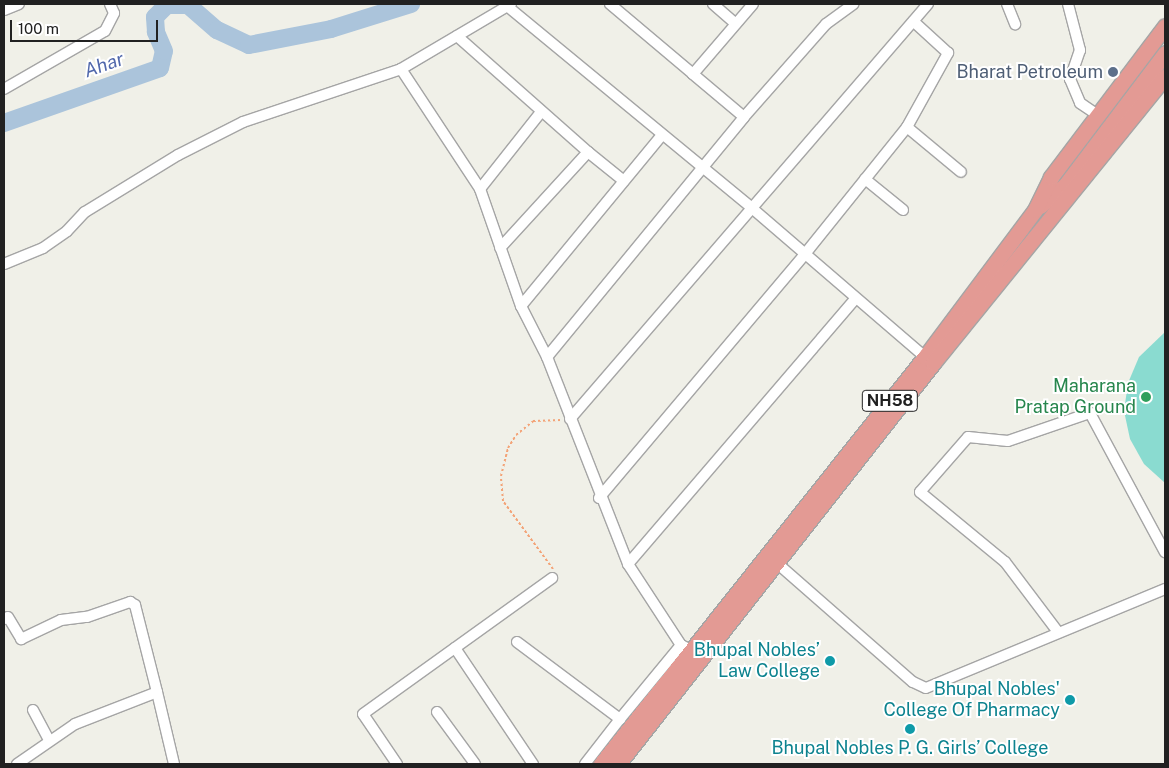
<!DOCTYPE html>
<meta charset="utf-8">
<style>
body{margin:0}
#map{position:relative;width:1169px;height:768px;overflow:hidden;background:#f0f0e8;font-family:"Public Sans",sans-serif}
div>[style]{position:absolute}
.pitch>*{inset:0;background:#8adbd0}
.river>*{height:18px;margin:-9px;padding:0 9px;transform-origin:9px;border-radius:9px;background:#abc4db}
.path>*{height:2px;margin-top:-1px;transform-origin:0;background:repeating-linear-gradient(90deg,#f3a377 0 2.5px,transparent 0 5px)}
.roads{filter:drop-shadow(1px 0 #a5a5a5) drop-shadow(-1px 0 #a5a5a5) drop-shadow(0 1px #a5a5a5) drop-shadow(0 -1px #a5a5a5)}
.minor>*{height:10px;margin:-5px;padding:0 5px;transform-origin:5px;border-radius:5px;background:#fff}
.highway>*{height:15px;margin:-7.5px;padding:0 7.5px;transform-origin:7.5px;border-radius:7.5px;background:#e39a94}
.dots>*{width:14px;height:14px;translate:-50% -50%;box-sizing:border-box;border:2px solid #fff;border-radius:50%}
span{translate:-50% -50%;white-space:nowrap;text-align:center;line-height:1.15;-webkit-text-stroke:4px #fff;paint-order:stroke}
.shield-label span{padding:1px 4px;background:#fff;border:1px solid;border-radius:4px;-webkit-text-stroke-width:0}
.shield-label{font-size:16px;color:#212121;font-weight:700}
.service-label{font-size:18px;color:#4e5e75}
.right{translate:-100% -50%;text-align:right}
.leisure-label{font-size:18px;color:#27864d}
.culture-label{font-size:18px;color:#0d838f}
.water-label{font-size:19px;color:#5168ac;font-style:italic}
.frame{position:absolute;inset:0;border:5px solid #212121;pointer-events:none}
.scale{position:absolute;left:10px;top:20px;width:148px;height:22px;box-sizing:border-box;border:2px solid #212121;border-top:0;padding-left:6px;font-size:15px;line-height:18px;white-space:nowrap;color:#212121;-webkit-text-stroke:4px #fff;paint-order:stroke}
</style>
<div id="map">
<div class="pitch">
<i style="clip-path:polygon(1165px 332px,1165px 483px,1144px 464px,1130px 439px,1124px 411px,1128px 383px,1139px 357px)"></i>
</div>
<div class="river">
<i style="left:4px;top:123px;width:165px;rotate:-19.4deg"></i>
<i style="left:160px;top:68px;width:17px;rotate:-77deg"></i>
<i style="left:164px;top:51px;width:21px;rotate:-113deg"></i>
<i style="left:156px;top:32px;width:15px;rotate:-94deg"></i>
<i style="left:155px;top:17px;width:17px;rotate:-45deg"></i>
<i style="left:167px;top:5px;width:21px"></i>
<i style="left:188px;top:5px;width:38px;rotate:41deg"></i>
<i style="left:217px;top:30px;width:35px;rotate:25deg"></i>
<i style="left:249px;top:45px;width:84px;rotate:-11deg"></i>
<i style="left:331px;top:29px;width:84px;rotate:-17.4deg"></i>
</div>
<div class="path">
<i style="left:553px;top:569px;width:84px;rotate:-126.3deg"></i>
<i style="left:503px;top:501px;width:25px;rotate:-95deg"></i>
<i style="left:501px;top:476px;width:29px;rotate:-76deg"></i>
<i style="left:508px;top:448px;width:15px;rotate:-58deg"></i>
<i style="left:516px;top:435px;width:22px;rotate:-39deg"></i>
<i style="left:533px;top:421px;width:28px;rotate:-2deg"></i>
</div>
<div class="roads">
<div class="minor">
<i style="left:511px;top:4px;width:128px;rotate:149.4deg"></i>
<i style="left:401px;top:69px;width:144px;rotate:56.6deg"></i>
<i style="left:480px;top:189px;width:124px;rotate:70.7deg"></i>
<i style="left:521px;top:306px;width:57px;rotate:63deg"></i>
<i style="left:547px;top:357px;width:222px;rotate:68.6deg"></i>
<i style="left:628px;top:564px;width:97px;rotate:56.8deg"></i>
<i style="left:681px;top:645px;width:11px;rotate:27deg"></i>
<i style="left:610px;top:4px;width:109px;rotate:40.1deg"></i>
<i style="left:713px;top:4px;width:30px;rotate:41deg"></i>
<i style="left:1007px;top:4px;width:22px;rotate:68deg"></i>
<i style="left:1068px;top:4px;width:48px;rotate:75.4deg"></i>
<i style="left:1080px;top:50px;width:31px;rotate:109deg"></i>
<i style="left:1070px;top:79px;width:26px;rotate:67deg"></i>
<i style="left:1080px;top:103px;width:22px;rotate:34deg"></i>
<i style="left:507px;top:6px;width:319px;rotate:39.5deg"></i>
<i style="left:753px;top:209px;width:227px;rotate:40.7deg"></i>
<i style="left:4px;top:10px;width:16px;rotate:-22deg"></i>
<i style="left:457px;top:36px;width:175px;rotate:41.5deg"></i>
<i style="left:588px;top:152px;width:130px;rotate:132.5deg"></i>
<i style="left:4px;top:89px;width:116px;rotate:-29.9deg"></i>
<i style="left:105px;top:31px;width:20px;rotate:-63deg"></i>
<i style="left:114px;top:13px;width:10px;rotate:-114deg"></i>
<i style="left:744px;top:117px;width:124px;rotate:-48.6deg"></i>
<i style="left:826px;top:24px;width:34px;rotate:-36deg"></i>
<i style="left:907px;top:127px;width:85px;rotate:-61deg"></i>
<i style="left:948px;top:53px;width:47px;rotate:-137.6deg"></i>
<i style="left:588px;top:152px;width:46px;rotate:38.9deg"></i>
<i style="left:865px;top:179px;width:49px;rotate:39.2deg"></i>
<i style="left:480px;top:189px;width:98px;rotate:-51.6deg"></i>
<i style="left:4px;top:264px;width:42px;rotate:-22.3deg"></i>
<i style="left:43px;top:248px;width:29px;rotate:-35deg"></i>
<i style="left:67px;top:231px;width:26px;rotate:-47deg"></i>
<i style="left:85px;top:212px;width:109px;rotate:-31.5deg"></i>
<i style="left:178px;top:155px;width:73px;rotate:-26.9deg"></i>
<i style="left:243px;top:122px;width:167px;rotate:-18.5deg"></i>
<i style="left:521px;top:306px;width:220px;rotate:-50.5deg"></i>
<i style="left:547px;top:357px;width:310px;rotate:-50.6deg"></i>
<i style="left:744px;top:117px;width:67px;rotate:-139.9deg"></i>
<i style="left:693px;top:74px;width:92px;rotate:-49.4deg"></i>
<i style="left:570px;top:419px;width:548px;rotate:-49.22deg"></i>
<i style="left:599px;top:498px;width:319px;rotate:-49.8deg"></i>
<i style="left:805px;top:254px;width:163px;rotate:-51.2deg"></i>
<i style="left:907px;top:127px;width:70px;rotate:39.8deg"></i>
<i style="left:628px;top:564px;width:349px;rotate:-49.4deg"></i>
<i style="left:778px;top:564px;width:179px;rotate:41.2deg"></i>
<i style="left:913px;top:682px;width:14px;rotate:25deg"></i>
<i style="left:926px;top:688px;width:259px;rotate:-22.5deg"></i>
<i style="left:4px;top:619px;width:4px;rotate:-27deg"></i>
<i style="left:8px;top:617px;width:26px;rotate:59deg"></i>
<i style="left:21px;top:639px;width:44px;rotate:-25.4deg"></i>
<i style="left:61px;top:620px;width:26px;rotate:-7deg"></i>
<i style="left:87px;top:617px;width:46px;rotate:-19.2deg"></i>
<i style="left:130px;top:602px;width:6px;rotate:31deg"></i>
<i style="left:135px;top:605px;width:90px;rotate:75.8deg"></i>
<i style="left:1058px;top:632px;width:88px;rotate:-127.1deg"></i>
<i style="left:1005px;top:562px;width:110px;rotate:-140.5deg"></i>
<i style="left:920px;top:492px;width:73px;rotate:-48.9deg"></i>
<i style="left:968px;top:437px;width:40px;rotate:5.7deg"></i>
<i style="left:1008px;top:441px;width:87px;rotate:-18.9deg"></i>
<i style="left:1090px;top:413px;width:158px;rotate:61.7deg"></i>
<i style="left:517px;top:642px;width:129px;rotate:36.8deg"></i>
<i style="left:620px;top:719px;width:57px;rotate:127.9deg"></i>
<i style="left:455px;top:648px;width:140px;rotate:56.1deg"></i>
<i style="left:33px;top:710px;width:34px;rotate:62deg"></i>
<i style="left:437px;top:712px;width:64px;rotate:53.8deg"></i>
<i style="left:620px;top:719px;width:96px;rotate:-50.5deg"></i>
<i style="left:17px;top:764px;width:70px;rotate:-34.6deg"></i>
<i style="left:75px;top:724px;width:88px;rotate:-21.3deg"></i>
<i style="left:157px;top:692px;width:74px;rotate:76.7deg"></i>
<i style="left:397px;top:764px;width:60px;rotate:-124.2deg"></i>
<i style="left:363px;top:714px;width:233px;rotate:-35.7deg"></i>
</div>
<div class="highway">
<i style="left:1040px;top:206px;width:34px;rotate:-40deg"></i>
<i style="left:1066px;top:184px;width:164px;rotate:-52.9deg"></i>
<i style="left:601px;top:764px;width:520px;rotate:-51.48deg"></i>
<i style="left:925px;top:357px;width:184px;rotate:-53.2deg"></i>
<i style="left:1035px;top:210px;width:37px;rotate:-64deg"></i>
<i style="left:1051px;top:177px;width:189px;rotate:-52.9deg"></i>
<i style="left:618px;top:764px;width:510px;rotate:-51.85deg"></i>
<i style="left:933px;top:363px;width:369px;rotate:-51deg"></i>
</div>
</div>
<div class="dots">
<i style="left:1113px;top:72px;background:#5c6f8a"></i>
<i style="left:1146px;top:397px;background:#2e9e5b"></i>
<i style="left:830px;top:661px;background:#0f9aa8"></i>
<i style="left:1070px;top:700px;background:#0f9aa8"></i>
<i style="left:910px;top:729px;background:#0f9aa8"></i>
</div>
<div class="shield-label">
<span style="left:890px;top:401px">NH58</span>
</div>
<div class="service-label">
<span class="right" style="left:1103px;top:72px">Bharat Petroleum</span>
</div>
<div class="leisure-label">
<span class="right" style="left:1136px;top:397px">Maharana<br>Pratap Ground</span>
</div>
<div class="culture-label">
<span class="right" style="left:820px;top:661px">Bhupal Nobles’<br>Law College</span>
<span class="right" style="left:1060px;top:700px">Bhupal Nobles'<br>College Of Pharmacy</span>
<span style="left:910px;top:748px">Bhupal Nobles P. G. Girls’ College</span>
</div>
<div class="water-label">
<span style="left:104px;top:65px;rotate:-19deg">Ahar</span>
</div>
<div class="frame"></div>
<div class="scale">100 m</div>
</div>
